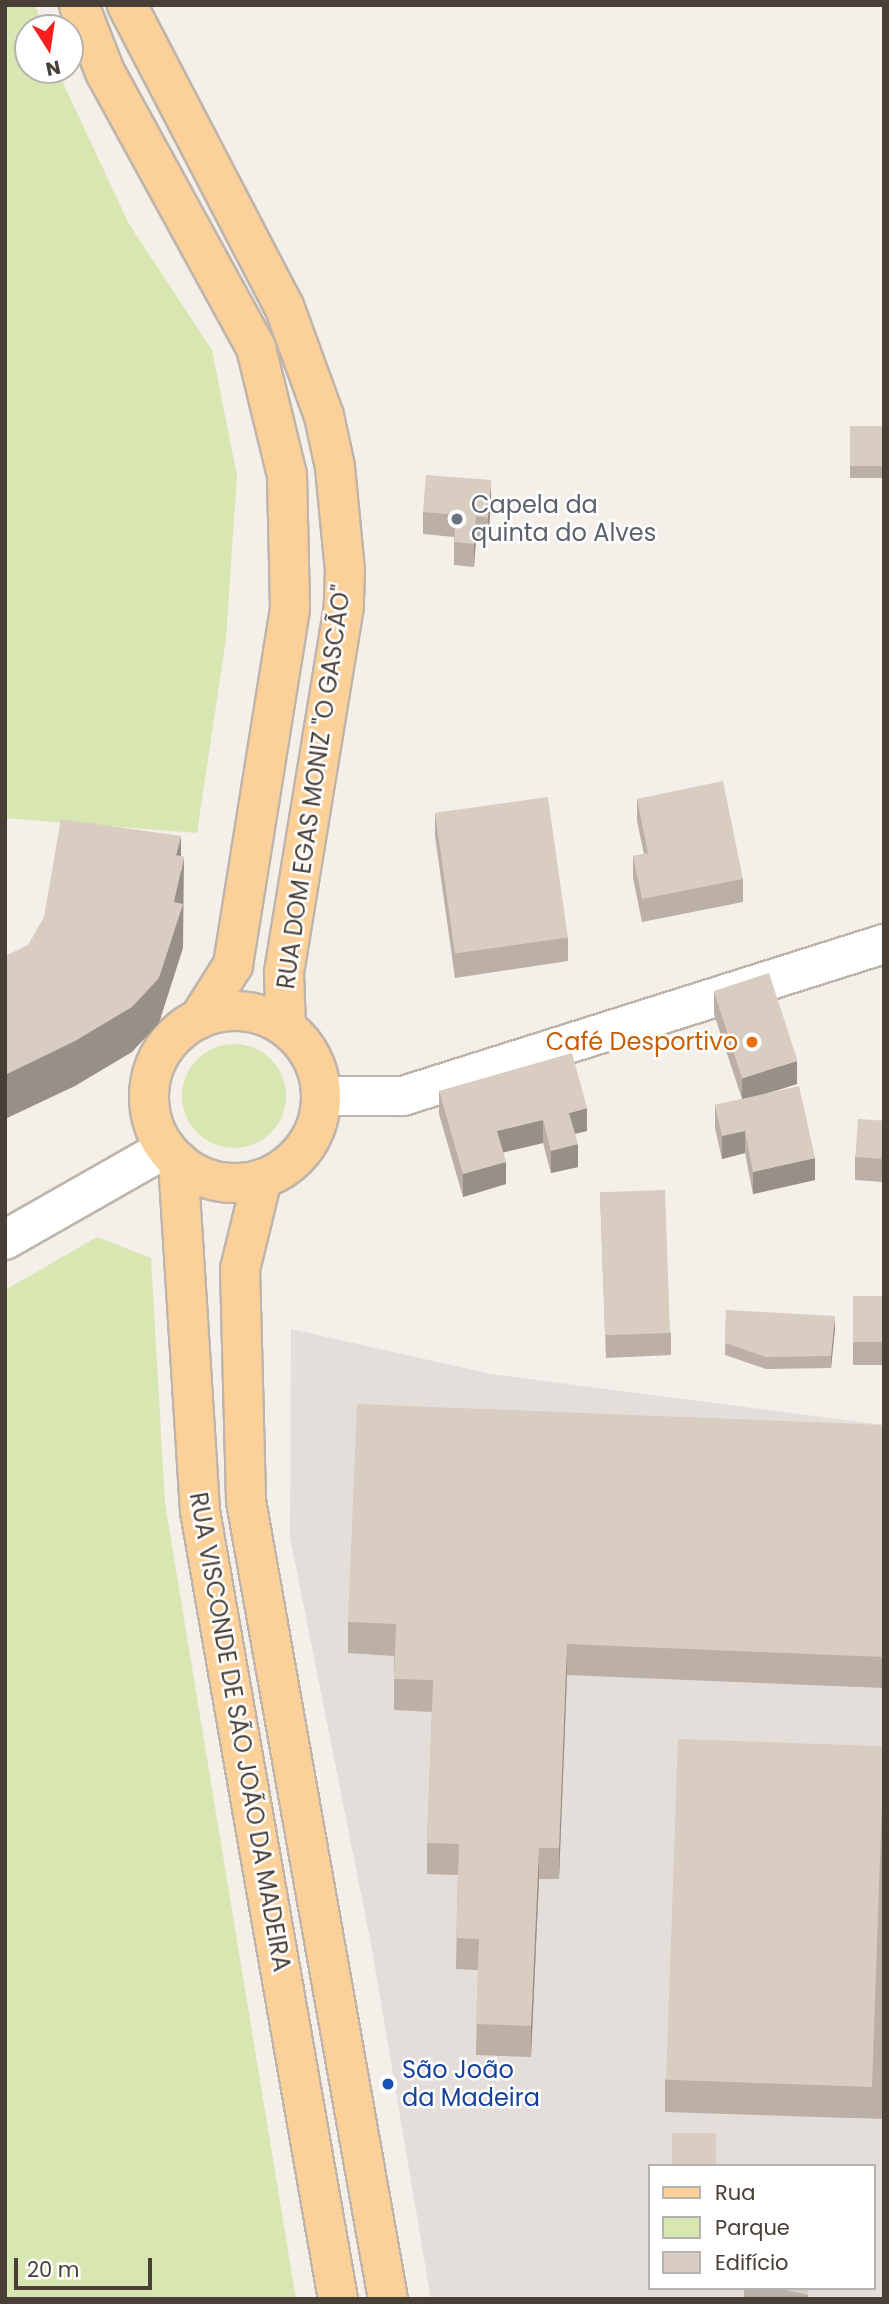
<!DOCTYPE html>
<meta charset="utf-8">
<style>
body{margin:0}
#map{position:relative;width:889px;height:2304px;overflow:hidden;background:#f4efe9;font-family:Poppins,sans-serif}
div>[style]{position:absolute}
.industrial>*{inset:0;background:#e4deda}
.green>*{inset:0;background:#d8e7b2}
.round{border-radius:50%}
.roads{filter:drop-shadow(2px 0 #bfb5ab) drop-shadow(-2px 0 #bfb5ab) drop-shadow(0 2px #bfb5ab) drop-shadow(0 -2px #bfb5ab)}
.minor>*{height:38px;margin:-19px;padding:0 19px;transform-origin:19px;border-radius:19px;background:#fff}
.primary>*{height:38px;margin:-19px;padding:0 19px;transform-origin:19px;border-radius:19px;background:#fcd199}
.primary>.ring{margin:-19px;padding:0;box-sizing:content-box;background:none;border:38px solid #fcd199;border-radius:50%}
.wall>*{inset:0;background:#bbafa6;transform-origin:0 0}
.shaded-wall>*{inset:0;background:#988f87}
.building>*{inset:0;background:#d9ccc1;transform-origin:0 0}
.dots>*{width:19px;height:19px;translate:-50% -50%;box-sizing:border-box;border:4px solid #fff;border-radius:50%}
span{translate:-50% -50%;white-space:nowrap;text-align:center;line-height:1.15;-webkit-text-stroke:5px #fff;paint-order:stroke}
.worship-label{font-size:24px;color:#5b616d}
.left{translate:0 -50%;text-align:left}
.street-label{font-size:24px;color:#483f37}
.food-label{font-size:24px;color:#c56008}
.right{translate:-100% -50%;text-align:right}
.transit-label{font-size:24px;color:#164399}
.frame{position:absolute;inset:0;border:7px solid #483f37;pointer-events:none}
.legend{position:absolute;left:648px;top:2164px;width:228px;height:126px;box-sizing:border-box;background:#fff;border:2px solid #b6b2af;margin:0;padding:9px 12px;list-style:none;font-size:21px;color:#483f37}
.legend li{display:flex;align-items:center;gap:14px;height:35px}
.legend b{width:35px;border:2px solid #b6b2af}
.north{position:absolute;left:14px;top:14px;width:70px;height:70px;box-sizing:border-box;background:#fff;border:2px solid #b6b2af;border-radius:50%;rotate:168deg;font-size:19px;font-weight:700;line-height:28px;text-align:center;color:#483f37}
.north::after{content:'';display:block;margin:auto;width:24px;height:32px;background:#f61e1f;clip-path:polygon(50% 0,100% 100%,50% 72%,0 100%)}
.scale{position:absolute;left:14px;top:2258px;width:138px;height:32px;box-sizing:border-box;border:4px solid #483f37;border-top:0;padding-left:9px;font-size:21px;line-height:24px;white-space:nowrap;color:#483f37;-webkit-text-stroke:5px #fff;paint-order:stroke}
</style>
<div id="map">
<div class="industrial">
<i style="clip-path:polygon(evenodd,291px 1329px,491px 1374px,884px 1425px,884px 2299px,431px 2299px,371px 1944px,290px 1537px,291px 1329px,649px 2166px,873px 2166px,873px 2288px,649px 2288px,649px 2166px)"></i>
</div>
<div class="green">
<i style="clip-path:polygon(5px 5px,35px 5px,43px 28px,28px 28px,28px 70px,57px 70px,129px 224px,212px 350px,237px 476px,226px 639px,197px 833px,5px 818px)"></i>
<i class="round" style="left:182px;top:1044px;width:104px;height:104px"></i>
<i style="clip-path:polygon(97px 1237px,151px 1258px,165px 1503px,296px 2299px,5px 2299px,5px 1290px)"></i>
</div>
<div class="roads">
<div class="minor">
<i style="left:322px;top:1096px;width:81px"></i>
<i style="left:403px;top:1096px;width:504px;rotate:-17.54deg"></i>
<i style="left:5px;top:1240px;width:185px;rotate:-29.7deg"></i>
</div>
<div class="primary">
<i style="left:79px;top:5px;width:72px;rotate:68.8deg"></i>
<i style="left:105px;top:72px;width:315px;rotate:61.3deg"></i>
<i style="left:256px;top:348px;width:131px;rotate:76.3deg"></i>
<i style="left:287px;top:475px;width:134px;rotate:88.7deg"></i>
<i style="left:290px;top:609px;width:361px;rotate:99.1deg"></i>
<i style="left:233px;top:965px;width:64px;rotate:122.2deg"></i>
<i style="left:127px;top:5px;width:339px;rotate:62.5deg"></i>
<i style="left:284px;top:306px;width:117px;rotate:70deg"></i>
<i style="left:324px;top:416px;width:52px;rotate:77.8deg"></i>
<i style="left:335px;top:467px;width:103px;rotate:84.5deg"></i>
<i style="left:345px;top:570px;width:36px;rotate:92deg"></i>
<i style="left:344px;top:606px;width:372px;rotate:99.3deg"></i>
<i style="left:284px;top:973px;width:54px;rotate:87.9deg"></i>
<i class="ring" style="left:149px;top:1011px;width:134px;height:134px"></i>
<i style="left:178px;top:1161px;width:351px;rotate:86.4deg"></i>
<i style="left:200px;top:1511px;width:800px;rotate:80.07deg"></i>
<i style="left:262px;top:1179px;width:93px;rotate:103.7deg"></i>
<i style="left:240px;top:1269px;width:232px;rotate:88.5deg"></i>
<i style="left:246px;top:1501px;width:811px;rotate:79.91deg"></i>
</div>
</div>
<div class="wall">
<i style="left:884px;top:426px;width:52px;height:34px;rotate:90deg"></i>
<i style="clip-path:polygon(491px 503px,488px 540px,476px 539px,474px 567px,454px 565px,454px 537px,423px 534px,423px 512px)"></i>
<i style="clip-path:polygon(637px 799px,743px 879px,743px 902px,642px 922px,633px 878px,633px 856px,644px 854px,637px 821px)"></i>
<i style="clip-path:polygon(435px 814px,568px 938px,568px 961px,455px 978px,435px 836px)"></i>
<i style="clip-path:polygon(714px 991px,797px 1084px,768px 1093px,815px 1180px,753px 1194px,745px 1153px,722px 1159px,715px 1128px,715px 1105px,742px 1099px,714px 1014px)"></i>
<i style="clip-path:polygon(439px 1091px,587px 1131px,575px 1134px,578px 1167px,551px 1173px,543px 1143px,503px 1152px,506px 1184px,463px 1197px,439px 1114px)"></i>
<i style="clip-path:polygon(884px 1121px,884px 1182px,855px 1180px,855px 1157px)"></i>
<i style="clip-path:polygon(600px 1192px,671px 1333px,671px 1355px,606px 1358px)"></i>
<i style="left:853px;top:1296px;width:31px;height:69px"></i>
<i style="clip-path:polygon(726px 1310px,835px 1328px,831px 1368px,766px 1369px,725px 1355px)"></i>
<i style="clip-path:polygon(884px 1425px,884px 1688px,567px 1675px,559px 1879px,539px 1879px,531px 2057px,476px 2055px,478px 1970px,456px 1969px,458px 1875px,427px 1874px,427px 1843px,432px 1712px,394px 1710px,394px 1656px,348px 1653px,348px 1622px)"></i>
<i style="clip-path:polygon(884px 1747px,884px 2119px,665px 2112px,665px 2080px)"></i>
<i style="left:744px;top:2288px;width:64px;height:11px"></i>
</div>
<div class="shaded-wall">
<i style="clip-path:polygon(491px 480px,491px 503px,488px 540px,488px 518px)"></i>
<i style="clip-path:polygon(476px 516px,476px 539px,474px 567px,474px 544px)"></i>
<i style="clip-path:polygon(181px 836px,181px 872px,184px 857px,183px 948px,159px 1023px,132px 1052px,75px 1086px,5px 1119px,5px 1075px,174px 902px,176px 855px)"></i>
<i style="clip-path:polygon(797px 1061px,797px 1084px,742px 1101px,742px 1078px)"></i>
<i style="clip-path:polygon(587px 1108px,587px 1131px,569px 1135px,569px 1113px)"></i>
<i style="clip-path:polygon(543px 1120px,543px 1143px,497px 1154px,497px 1131px)"></i>
<i style="clip-path:polygon(745px 1131px,745px 1153px,722px 1159px,722px 1136px)"></i>
<i style="clip-path:polygon(578px 1144px,578px 1167px,551px 1173px,551px 1151px)"></i>
<i style="clip-path:polygon(815px 1158px,815px 1180px,753px 1194px,753px 1172px)"></i>
<i style="clip-path:polygon(506px 1162px,506px 1184px,463px 1197px,463px 1174px)"></i>
<i style="clip-path:polygon(835px 1316px,835px 1328px,831px 1368px,831px 1356px)"></i>
<i style="clip-path:polygon(567px 1644px,567px 1675px,559px 1879px,559px 1848px)"></i>
<i style="clip-path:polygon(539px 1848px,539px 1879px,531px 2057px,531px 2026px)"></i>
</div>
<div class="building">
<i style="left:884px;top:426px;width:40px;height:34px;rotate:90deg"></i>
<i style="clip-path:polygon(426px 475px,491px 480px,488px 518px,476px 516px,474px 544px,454px 542px,456px 515px,423px 512px)"></i>
<i style="clip-path:polygon(723px 781px,743px 879px,642px 899px,633px 856px,648px 853px,637px 799px)"></i>
<i style="left:548px;top:797px;width:142px;height:114px;rotate:82deg"></i>
<i style="clip-path:polygon(61px 819px,181px 836px,176px 855px,184px 857px,174px 902px,183px 904px,159px 978px,132px 1007px,75px 1041px,5px 1075px,5px 956px,28px 945px,44px 917px)"></i>
<i style="left:769px;top:973px;width:92px;height:58px;rotate:72deg"></i>
<i style="clip-path:polygon(572px 1053px,587px 1108px,569px 1113px,578px 1144px,551px 1151px,543px 1120px,497px 1131px,506px 1162px,463px 1174px,439px 1091px)"></i>
<i style="clip-path:polygon(799px 1086px,815px 1158px,753px 1172px,745px 1131px,722px 1136px,715px 1105px)"></i>
<i style="left:858px;top:1119px;width:26px;height:38px;rotate:4deg"></i>
<i style="left:665px;top:1190px;width:143px;height:65px;rotate:88deg"></i>
<i style="left:853px;top:1296px;width:31px;height:46px"></i>
<i style="clip-path:polygon(726px 1310px,835px 1316px,831px 1356px,766px 1357px,725px 1343px)"></i>
<i style="clip-path:polygon(357px 1404px,884px 1425px,884px 1657px,567px 1644px,559px 1848px,539px 1848px,531px 2026px,476px 2024px,479px 1939px,456px 1938px,459px 1844px,427px 1843px,433px 1680px,394px 1679px,396px 1624px,348px 1622px)"></i>
<i style="left:678px;top:1739px;width:206px;height:341px;rotate:2deg"></i>
<i style="left:672px;top:2133px;width:44px;height:33px"></i>
<i style="clip-path:polygon(776px 2288px,808px 2288px,808px 2295px)"></i>
</div>
<div class="dots">
<i style="left:457px;top:519px;background:#6b7280"></i>
<i style="left:752px;top:1042px;background:#e8710a"></i>
<i style="left:388px;top:2084px;background:#1a4fb4"></i>
</div>
<div class="worship-label">
<span class="left" style="left:471px;top:519px">Capela da<br>quinta do Alves</span>
</div>
<div class="street-label">
<span style="left:314px;top:787px;rotate:-82deg">RUA DOM EGAS MONIZ "O GASCÃO"</span>
<span style="left:240px;top:1732px;rotate:80deg">RUA VISCONDE DE SÃO JOÃO DA MADEIRA</span>
</div>
<div class="food-label">
<span class="right" style="left:738px;top:1042px">Café Desportivo</span>
</div>
<div class="transit-label">
<span class="left" style="left:402px;top:2084px">São João<br>da Madeira</span>
</div>
<div class="frame"></div>
<ul class="legend">
<li><b style="height:9px;background:#fcd199"></b>Rua</li>
<li><b style="height:19px;background:#d8e7b2"></b>Parque</li>
<li><b style="height:19px;background:#d9ccc1"></b>Edifício</li>
</ul>
<div class="north">N</div>
<div class="scale">20 m</div>
</div>
